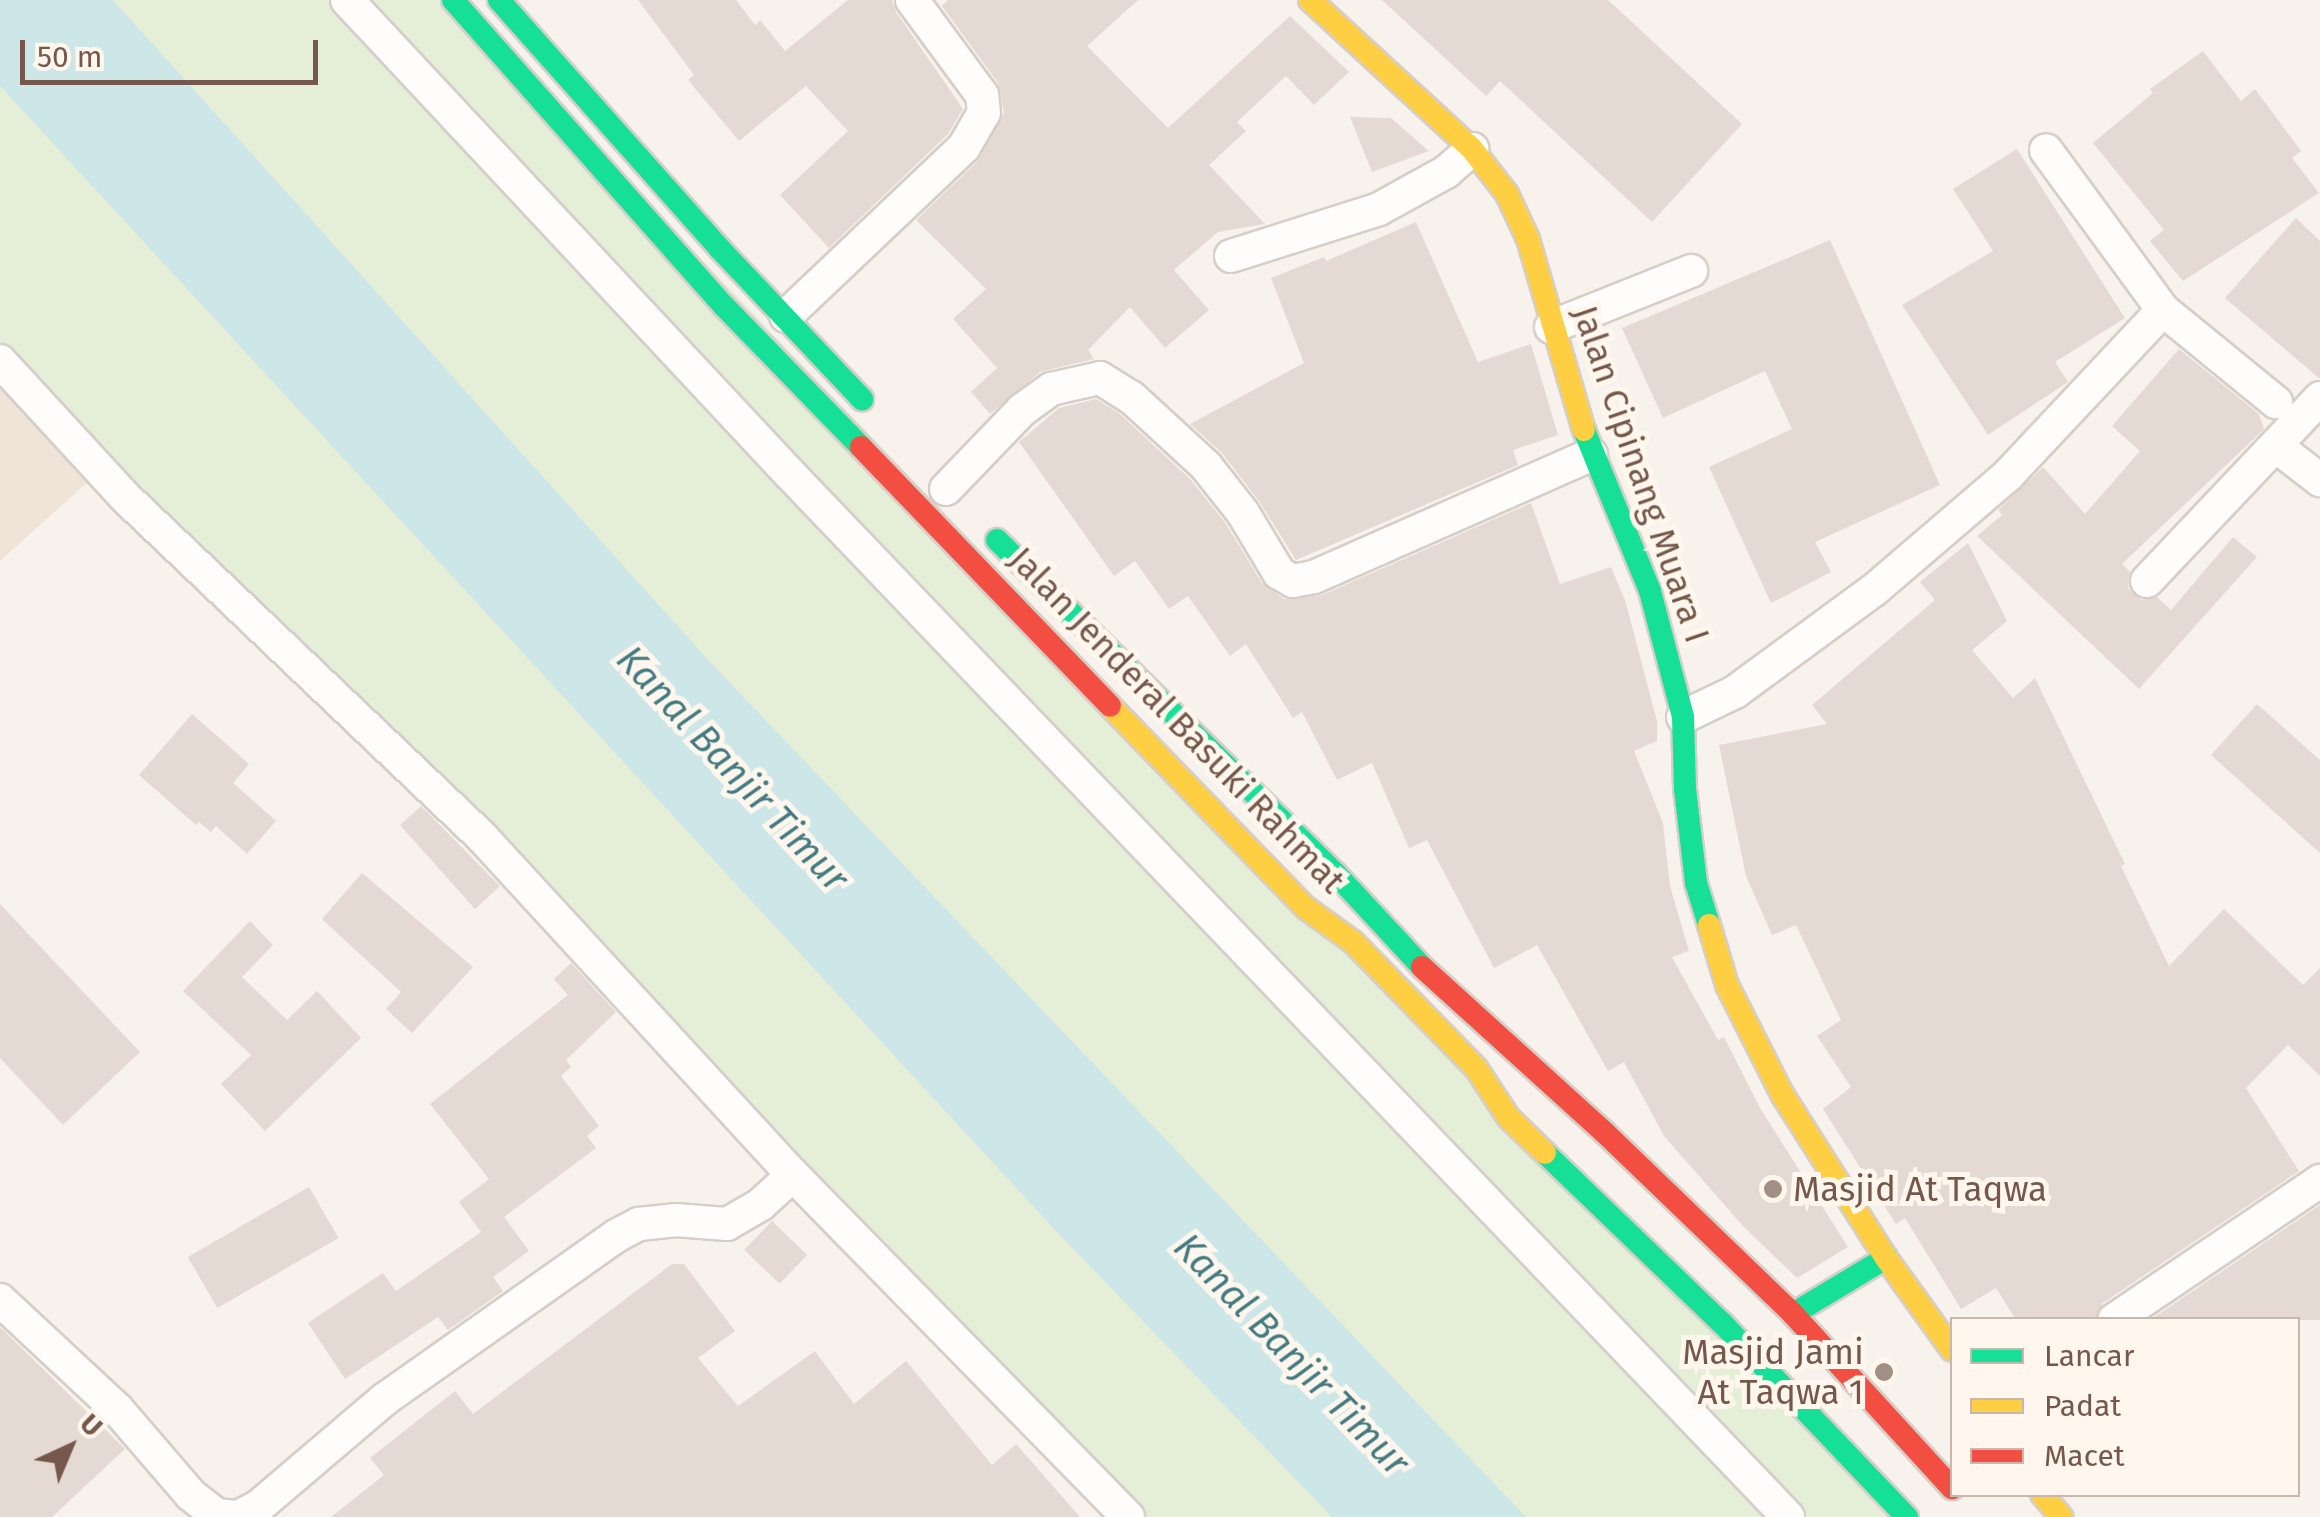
<!DOCTYPE html>
<style>
body{margin:0}
#map{position:relative;width:2320px;height:1517px;overflow:hidden;background:#f7f2ec;font-family:"Fira Sans",sans-serif}
div>[style]{position:absolute}
.residential>*{inset:0;background:#f0e4d9}
.green>*{inset:0;background:#e5eed7}
.water>*{inset:0;background:#cde7e8}
.building>*{inset:0;background:#e4dad3;transform-origin:0 0}
.roads{filter:drop-shadow(2px 0 #d6cec8) drop-shadow(-2px 0 #d6cec8) drop-shadow(0 2px #d6cec8) drop-shadow(0 -2px #d6cec8)}
.street>*{height:32px;margin:-16px;padding:0 16px;transform-origin:16px;border-radius:16px;background:#fefdfc}
.fast>*{height:22px;margin:-11px;padding:0 11px;transform-origin:11px;border-radius:11px;background:#16e098}
.slow>*{height:22px;margin:-11px;padding:0 11px;transform-origin:11px;border-radius:11px;background:#ffcf43}
.jam>*{height:22px;margin:-11px;padding:0 11px;transform-origin:11px;border-radius:11px;background:#f24e42}
.dots>*{width:28px;height:28px;translate:-50% -50%;box-sizing:border-box;border:5px solid #fff7ed;border-radius:50%}
span{translate:-50% -50%;white-space:nowrap;text-align:center;line-height:1.15;-webkit-text-stroke:10px #fff7ed;paint-order:stroke}
.street-label{font-size:35px;color:#75584b}
.poi-label{font-size:35px;color:#75584b}
.left{translate:0 -50%;text-align:left}
.right{translate:-100% -50%;text-align:right}
.water-label{font-size:38px;color:#427b81;font-style:italic}
.legend{position:absolute;left:1950px;top:1317px;width:350px;height:180px;box-sizing:border-box;background:#fff7ed;border:2px solid #c8b7ac;margin:0;padding:12px 18px;list-style:none;font-size:30px;color:#75584b}
.legend li{display:flex;align-items:center;gap:20px;height:50px}
.legend b{width:50px;border:2px solid #c8b7ac}
.north{position:absolute;left:20px;top:1397px;width:100px;height:100px;-webkit-text-stroke:8px #fff7ed;paint-order:stroke;rotate:44deg;font-size:28px;font-weight:700;line-height:40px;text-align:center;color:#75584b}
.north::after{content:'';display:block;margin:auto;width:35px;height:45px;background:#75584b;clip-path:polygon(50% 0,100% 100%,50% 72%,0 100%)}
.scale{position:absolute;left:20px;top:40px;width:298px;height:45px;box-sizing:border-box;border:5px solid #75584b;border-top:0;padding-left:12px;font-size:30px;line-height:35px;white-space:nowrap;color:#75584b;-webkit-text-stroke:8px #fff7ed;paint-order:stroke}
</style>
<div id="map">
<div class="residential">
<i style="clip-path:polygon(0 360px,101px 470px,0 561px)"></i>
</div>
<div class="green">
<i style="clip-path:polygon(0 0,453px 0,1907px 1517px,1128px 1517px,0 361px)"></i>
</div>
<div class="water">
<i style="clip-path:polygon(0 0,113px 0,711px 663px,1526px 1517px,1332px 1517px,1055px 1230px,0 86px)"></i>
</div>
<div class="building">
<i style="clip-path:polygon(638px 0,736px 0,755px 25px,760px 20px,785px 51px,848px 0,892px 0,896px 12px,963px 109px,948px 134px,829px 248px,780px 195px,848px 131px,806px 86px,739px 141px,688px 80px,694px 75px)"></i>
<i style="clip-path:polygon(948px 0,1138px 0,1087px 46px,1168px 128px,1290px 16px,1349px 72px,1314px 105px,1286px 76px,1237px 122px,1246px 131px,1209px 165px,1265px 224px,1218px 232px,1174px 270px,1209px 310px,1165px 348px,1130px 307px,1088px 350px,1094px 359px,1040px 372px,990px 414px,971px 392px,997px 368px,953px 319px,986px 289px,916px 220px,978px 161px,1004px 112px,998px 83px,942px 6px)"></i>
<i style="clip-path:polygon(1382px 0,1608px 0,1742px 124px,1652px 222px,1500px 81px,1486px 96px)"></i>
<i style="clip-path:polygon(2203px 51px,2241px 101px,2255px 89px,2301px 151px,2292px 158px,2319px 193px,2183px 281px,2150px 241px,2164px 230px,2093px 143px,2153px 93px,2150px 89px)"></i>
<i style="clip-path:polygon(1350px 117px,1391px 118px,1429px 151px,1372px 172px)"></i>
<i style="clip-path:polygon(2017px 149px,2125px 318px,2055px 362px,2068px 382px,1988px 435px,1902px 305px,1993px 251px,1953px 189px)"></i>
<i style="clip-path:polygon(2296px 218px,2320px 241px,2320px 379px,2225px 298px)"></i>
<i style="clip-path:polygon(1416px 222px,1478px 362px,1531px 344px,1558px 435px,1513px 450px,1518px 465px,1296px 560px,1259px 501px,1222px 453px,1190px 424px,1304px 363px,1271px 278px,1324px 257px,1326px 261px)"></i>
<i style="clip-path:polygon(1830px 240px,1940px 485px,1815px 542px,1831px 572px,1771px 603px,1709px 467px,1792px 429px,1765px 371px,1663px 418px,1622px 328px)"></i>
<i style="clip-path:polygon(2179px 349px,2259px 414px,2264px 429px,2122px 564px,2130px 572px,2128px 588px,2141px 600px,2157px 597px,2171px 610px,2233px 537px,2257px 557px,2139px 689px,1977px 536px,2002px 515px,1998px 510px,2043px 467px,2085px 514px,2140px 451px,2112px 426px)"></i>
<i style="clip-path:polygon(1096px 399px,1119px 413px,1191px 480px,1226px 524px,1262px 583px,1284px 599px,1322px 595px,1531px 503px,1560px 584px,1611px 567px,1625px 600px,1657px 721px,1657px 741px,1634px 751px,1663px 823px,1670px 886px,1689px 951px,1672px 957px,1718px 1040px,1724px 1037px,1760px 1108px,1848px 1247px,1797px 1278px,1743px 1226px,1664px 1136px,1624px 1062px,1608px 1071px,1537px 945px,1494px 968px,1427px 840px,1409px 848px,1372px 763px,1337px 780px,1302px 712px,1293px 718px,1246px 644px,1230px 656px,1188px 596px,1169px 609px,1135px 561px,1114px 576px,1019px 442px,1059px 408px)"></i>
<i style="clip-path:polygon(1968px 543px,2007px 621px,1972px 650px,2013px 698px,2035px 678px,2125px 864px,2121px 866px,2169px 966px,2224px 909px,2303px 985px,2320px 968px,2320px 1076px,2288px 1045px,2246px 1088px,2299px 1171px,2103px 1303px,2094px 1320px,2016px 1320px,1996px 1288px,1961px 1309px,1905px 1218px,1896px 1224px,1823px 1109px,1851px 1087px,1817px 1036px,1841px 1020px,1796px 925px,1772px 935px,1746px 876px,1719px 745px,1827px 724px,1812px 705px,1935px 600px,1920px 582px)"></i>
<i style="clip-path:polygon(2257px 704px,2320px 760px,2320px 853px,2211px 755px)"></i>
<i style="clip-path:polygon(192px 714px,249px 764px,233px 783px,276px 821px,247px 854px,216px 826px,211px 832px,199px 822px,196px 825px,139px 775px)"></i>
<i style="clip-path:polygon(421px 806px,500px 886px,475px 909px,400px 825px)"></i>
<i style="clip-path:polygon(362px 873px,473px 967px,412px 1033px,386px 1009px,401px 992px,322px 919px)"></i>
<i style="clip-path:polygon(0 904px,140px 1052px,63px 1125px,0 1058px)"></i>
<i style="clip-path:polygon(250px 921px,273px 945px,242px 977px,287px 1020px,317px 991px,361px 1038px,265px 1131px,221px 1084px,251px 1055px,183px 991px)"></i>
<i style="clip-path:polygon(571px 963px,616px 1012px,566px 1060px,571px 1067px,561px 1076px,599px 1126px,587px 1136px,596px 1148px,504px 1217px,529px 1251px,493px 1277px,503px 1291px,448px 1330px,438px 1317px,345px 1379px,308px 1323px,383px 1273px,396px 1291px,481px 1232px,459px 1202px,489px 1179px,430px 1104px,568px 995px,554px 979px)"></i>
<i style="left:309px;top:1187px;width:59px;height:140px;rotate:60deg"></i>
<i style="clip-path:polygon(2320px 1205px,2320px 1320px,2150px 1320px)"></i>
<i style="left:772px;top:1221px;width:49px;height:40px;rotate:44deg"></i>
<i style="clip-path:polygon(672px 1264px,684px 1264px,735px 1331px,698px 1358px,738px 1406px,815px 1351px,854px 1404px,906px 1361px,992px 1465px,1016px 1444px,1080px 1517px,331px 1517px,384px 1475px,370px 1458px,455px 1391px,473px 1414px)"></i>
<i style="clip-path:polygon(0 1327px,125px 1449px,52px 1517px,0 1517px)"></i>
</div>
<div class="roads">
<div class="street">
<i style="left:347px;top:0;width:647px;rotate:46.94deg"></i>
<i style="left:789px;top:473px;width:1445px;rotate:46.26deg"></i>
<i style="left:1231px;top:256px;width:155px;rotate:-17.6deg"></i>
<i style="left:1379px;top:209px;width:77px;rotate:-28.9deg"></i>
<i style="left:1446px;top:172px;width:35px;rotate:-41deg"></i>
<i style="left:2163px;top:310px;width:146px;rotate:39.2deg"></i>
<i style="left:786px;top:316px;width:245px;rotate:-43.5deg"></i>
<i style="left:964px;top:147px;width:39px;rotate:-60deg"></i>
<i style="left:984px;top:113px;width:18px;rotate:-96deg"></i>
<i style="left:982px;top:95px;width:118px;rotate:-126.4deg"></i>
<i style="left:1551px;top:327px;width:151px;rotate:-21.8deg"></i>
<i style="left:0;top:361px;width:185px;rotate:47.4deg"></i>
<i style="left:125px;top:497px;width:493px;rotate:43.6deg"></i>
<i style="left:482px;top:837px;width:459px;rotate:47.4deg"></i>
<i style="left:793px;top:1175px;width:479px;rotate:45.6deg"></i>
<i style="left:2276px;top:446px;width:56px;rotate:37.7deg"></i>
<i style="left:946px;top:489px;width:110px;rotate:-46.1deg"></i>
<i style="left:1022px;top:410px;width:36px;rotate:-36deg"></i>
<i style="left:1051px;top:389px;width:50px;rotate:-12.7deg"></i>
<i style="left:1100px;top:378px;width:36px;rotate:32deg"></i>
<i style="left:1131px;top:397px;width:102px;rotate:42.6deg"></i>
<i style="left:1206px;top:466px;width:60px;rotate:51.8deg"></i>
<i style="left:1243px;top:513px;width:70px;rotate:59deg"></i>
<i style="left:1279px;top:573px;width:16px;rotate:30deg"></i>
<i style="left:1293px;top:581px;width:21px;rotate:-11deg"></i>
<i style="left:1314px;top:577px;width:303px;rotate:-23.8deg"></i>
<i style="left:2147px;top:581px;width:252px;rotate:-46.6deg"></i>
<i style="left:1683px;top:717px;width:58px;rotate:-25.7deg"></i>
<i style="left:1735px;top:692px;width:172px;rotate:-36.3deg"></i>
<i style="left:1874px;top:590px;width:177px;rotate:-40.6deg"></i>
<i style="left:2008px;top:475px;width:226px;rotate:-46.8deg"></i>
<i style="left:2163px;top:310px;width:198px;rotate:-126.2deg"></i>
<i style="left:0;top:1300px;width:160px;rotate:43deg"></i>
<i style="left:117px;top:1409px;width:113px;rotate:49.3deg"></i>
<i style="left:191px;top:1495px;width:33px;rotate:38deg"></i>
<i style="left:217px;top:1515px;width:18px;rotate:6deg"></i>
<i style="left:2114px;top:1320px;width:249px;rotate:-34deg"></i>
<i style="left:238px;top:1517px;width:22px;rotate:-27deg"></i>
<i style="left:258px;top:1507px;width:167px;rotate:-40.4deg"></i>
<i style="left:385px;top:1399px;width:283px;rotate:-35.2deg"></i>
<i style="left:616px;top:1236px;width:26px;rotate:-28deg"></i>
<i style="left:639px;top:1224px;width:36px;rotate:-6deg"></i>
<i style="left:675px;top:1220px;width:52px;rotate:4.4deg"></i>
<i style="left:727px;top:1224px;width:39px;rotate:-30deg"></i>
<i style="left:761px;top:1204px;width:43px;rotate:-42.2deg"></i>
</div>
<div class="fast">
<i style="left:453px;top:0;width:409px;rotate:48.5deg"></i>
<i style="left:724px;top:306px;width:197px;rotate:45.8deg"></i>
<i style="left:499px;top:0;width:333px;rotate:48.4deg"></i>
<i style="left:720px;top:249px;width:207px;rotate:46.6deg"></i>
<i style="left:1584px;top:430px;width:174px;rotate:67.7deg"></i>
<i style="left:1650px;top:591px;width:130px;rotate:75.3deg"></i>
<i style="left:1683px;top:717px;width:72px;rotate:88.4deg"></i>
<i style="left:1685px;top:789px;width:95px;rotate:83.3deg"></i>
<i style="left:1696px;top:883px;width:44px;rotate:72.8deg"></i>
<i style="left:997px;top:540px;width:476px;rotate:44.6deg"></i>
<i style="left:1336px;top:874px;width:127px;rotate:47.2deg"></i>
<i style="left:1545px;top:1153px;width:247px;rotate:43.9deg"></i>
<i style="left:1723px;top:1324px;width:267px;rotate:46.4deg"></i>
<i style="left:1793px;top:1314px;width:109px;rotate:-31.1deg"></i>
</div>
<div class="slow">
<i style="left:1310px;top:0;width:220px;rotate:42.6deg"></i>
<i style="left:1472px;top:149px;width:57px;rotate:52.1deg"></i>
<i style="left:1507px;top:194px;width:50px;rotate:65deg"></i>
<i style="left:1528px;top:239px;width:199px;rotate:73.7deg"></i>
<i style="left:1110px;top:706px;width:281px;rotate:45.9deg"></i>
<i style="left:1306px;top:908px;width:58px;rotate:35.9deg"></i>
<i style="left:1353px;top:942px;width:176px;rotate:45.7deg"></i>
<i style="left:1476px;top:1068px;width:60px;rotate:56.6deg"></i>
<i style="left:1509px;top:1118px;width:50px;rotate:44.2deg"></i>
<i style="left:1709px;top:925px;width:63px;rotate:73.3deg"></i>
<i style="left:1727px;top:985px;width:122px;rotate:63.2deg"></i>
<i style="left:1782px;top:1094px;width:194px;rotate:57.6deg"></i>
<i style="left:1886px;top:1258px;width:113px;rotate:54.3deg"></i>
<i style="left:2042px;top:1494px;width:30px;rotate:50deg"></i>
</div>
<div class="jam">
<i style="left:861px;top:447px;width:359px;rotate:46.1deg"></i>
<i style="left:1422px;top:967px;width:246px;rotate:42.2deg"></i>
<i style="left:1604px;top:1132px;width:262px;rotate:43.9deg"></i>
<i style="left:1793px;top:1314px;width:236px;rotate:47.6deg"></i>
</div>
</div>
<div class="dots">
<i style="left:1773px;top:1189px;background:#a28e83"></i>
<i style="left:1884px;top:1372px;background:#a28e83"></i>
</div>
<div class="street-label">
<span style="left:1641px;top:474px;rotate:71deg">Jalan Cipinang Muara I</span>
<span style="left:1177px;top:720px;rotate:46deg">Jalan Jenderal Basuki Rahmat</span>
</div>
<div class="poi-label">
<span class="left" style="left:1793px;top:1189px">Masjid At Taqwa</span>
<span class="right" style="left:1864px;top:1372px">Masjid Jami<br>At Taqwa 1</span>
</div>
<div class="water-label">
<span style="left:732px;top:769px;rotate:47deg">Kanal Banjir Timur</span>
<span style="left:1291px;top:1355px;rotate:46deg">Kanal Banjir Timur</span>
</div>
<ul class="legend">
<li><b style="height:12px;background:#16e098"></b>Lancar</li>
<li><b style="height:12px;background:#ffcf43"></b>Padat</li>
<li><b style="height:12px;background:#f24e42"></b>Macet</li>
</ul>
<div class="north">U</div>
<div class="scale">50 m</div>
</div>
